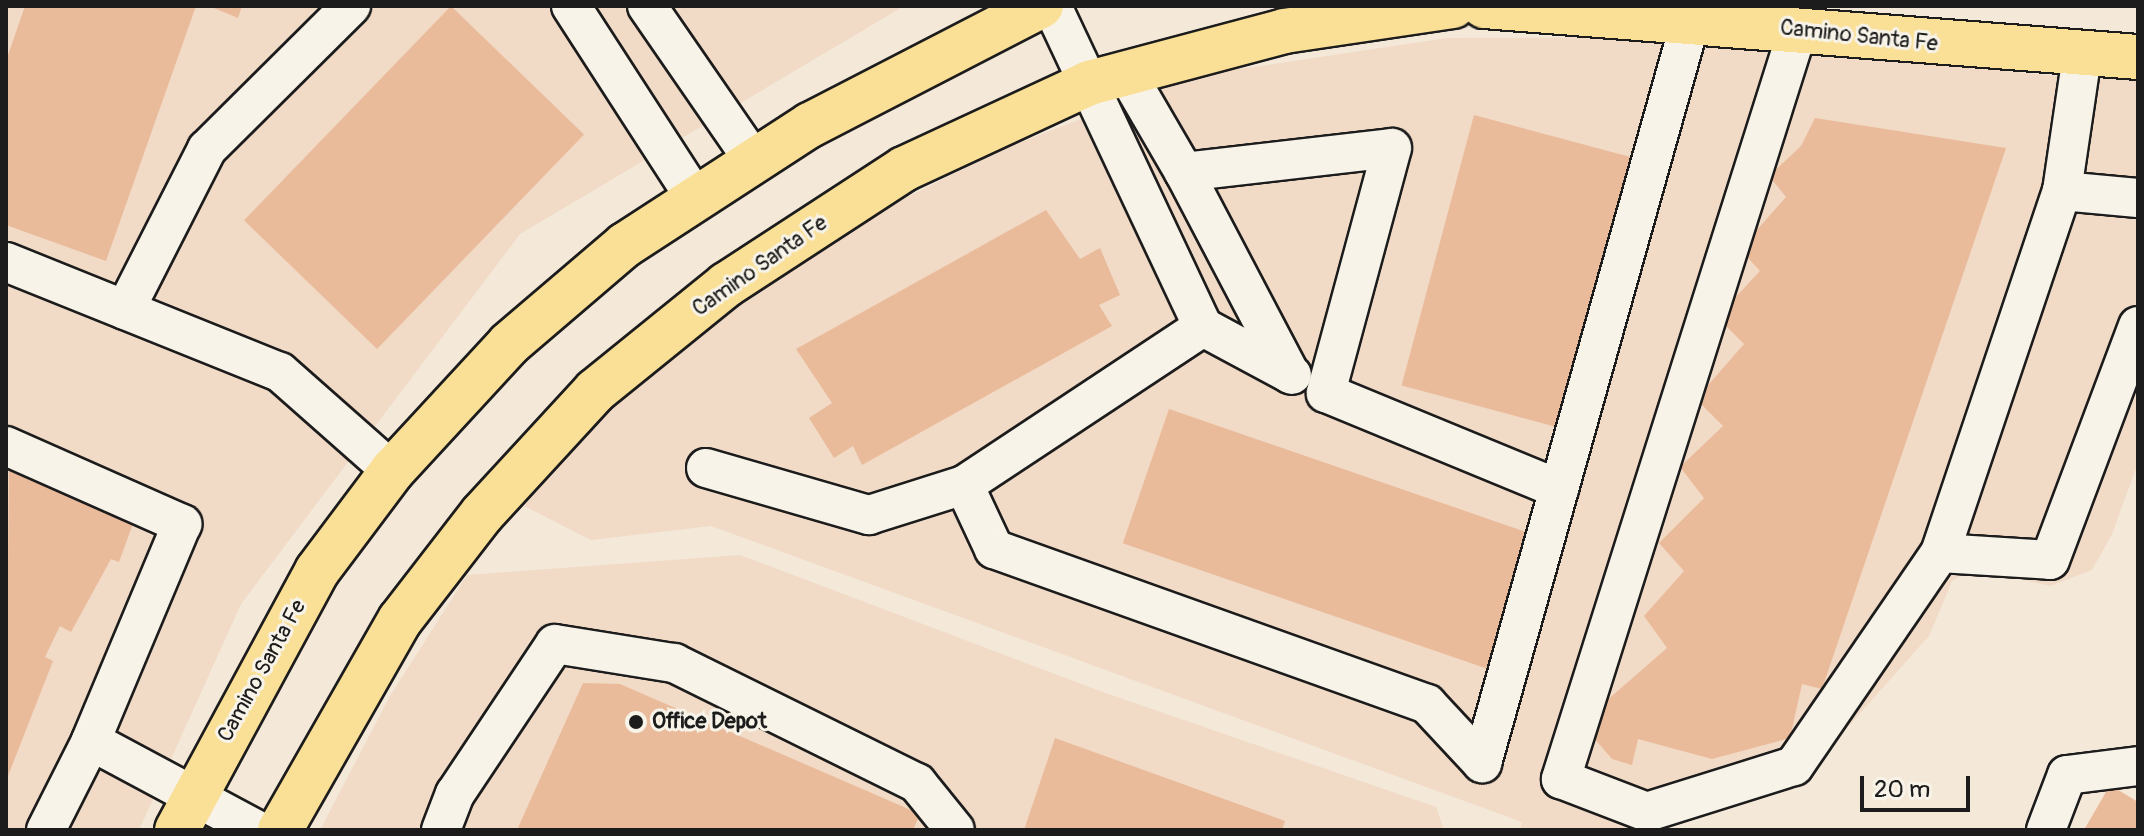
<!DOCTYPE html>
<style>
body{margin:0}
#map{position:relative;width:2144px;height:836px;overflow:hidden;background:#f4e8d9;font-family:Pangolin,sans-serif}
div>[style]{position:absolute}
.built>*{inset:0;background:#f1dac6}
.building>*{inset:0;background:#eabb9b;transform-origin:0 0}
.roads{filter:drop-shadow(2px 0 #1c1c1c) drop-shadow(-2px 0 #1c1c1c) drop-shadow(0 2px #1c1c1c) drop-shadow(0 -2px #1c1c1c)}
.minor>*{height:38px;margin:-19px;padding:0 19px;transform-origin:19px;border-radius:19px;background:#f7f3e8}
.major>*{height:44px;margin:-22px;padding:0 22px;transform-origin:22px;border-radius:22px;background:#fadf96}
.dots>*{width:22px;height:22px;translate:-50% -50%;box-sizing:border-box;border:4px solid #f7f3e8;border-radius:50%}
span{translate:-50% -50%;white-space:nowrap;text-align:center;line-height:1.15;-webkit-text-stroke:6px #f7f3e8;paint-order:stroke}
.street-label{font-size:22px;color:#1c1c1c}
.poi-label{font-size:22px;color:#1c1c1c;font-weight:700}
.left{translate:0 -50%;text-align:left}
.frame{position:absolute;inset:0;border:8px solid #1c1c1c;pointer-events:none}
.scale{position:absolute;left:1860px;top:776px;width:110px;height:36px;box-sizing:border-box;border:4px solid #1c1c1c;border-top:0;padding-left:10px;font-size:24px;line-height:28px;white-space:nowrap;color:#1c1c1c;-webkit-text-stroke:6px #f7f3e8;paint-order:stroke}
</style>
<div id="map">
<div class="built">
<i style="clip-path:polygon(6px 6px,904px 6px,520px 234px,241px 604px,139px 830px,6px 830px)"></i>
<i style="clip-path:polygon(1663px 37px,2057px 76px,2138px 79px,2138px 463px,2112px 534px,2092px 570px,2050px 586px,1974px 568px,1952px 581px,1929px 636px,1812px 767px,1646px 830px,1520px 830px,1522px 822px,711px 526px,591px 540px,524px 506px,598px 413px,829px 236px,1008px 147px,1193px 76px,1447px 38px)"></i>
<i style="clip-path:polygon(740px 555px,1100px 691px,1436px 807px,1444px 830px,320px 830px,390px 696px,467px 575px)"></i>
</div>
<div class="building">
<i style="clip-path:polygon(25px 6px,196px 6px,106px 261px,6px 225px,6px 61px)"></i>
<i style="clip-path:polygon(209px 6px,242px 6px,238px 18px)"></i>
<i style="left:451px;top:6px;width:185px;height:298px;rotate:44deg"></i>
<i style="left:1474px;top:115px;width:163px;height:280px;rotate:15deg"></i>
<i style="clip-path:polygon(1815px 118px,2006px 148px,1822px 689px,1802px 684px,1790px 738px,1712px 759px,1638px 739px,1632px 765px,1612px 759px,1593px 737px,1597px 709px,1667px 648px,1644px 616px,1684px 571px,1659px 543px,1704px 498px,1680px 467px,1723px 426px,1696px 399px,1744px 344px,1717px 317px,1760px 271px,1740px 249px,1786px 197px,1769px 176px,1801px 146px)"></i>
<i style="clip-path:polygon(1046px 210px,1080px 259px,1100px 248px,1120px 295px,1099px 305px,1112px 326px,862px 465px,853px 446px,834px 458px,809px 418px,832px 403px,796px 349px)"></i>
<i style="left:1169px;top:409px;width:387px;height:142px;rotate:19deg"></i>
<i style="clip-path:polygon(9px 461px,134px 521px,119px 562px,111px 559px,71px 632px,60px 626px,45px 657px,53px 661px,6px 781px)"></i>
<i style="clip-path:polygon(583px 683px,620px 684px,920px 814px,913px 830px,517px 830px)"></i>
<i style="clip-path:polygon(1055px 738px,1285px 821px,1282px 830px,1024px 830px)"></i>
<i style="clip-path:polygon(2110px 785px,2138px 802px,2138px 830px,2084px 830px)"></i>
</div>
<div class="roads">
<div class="minor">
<i style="left:571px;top:6px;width:230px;rotate:57.1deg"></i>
<i style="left:647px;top:6px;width:188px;rotate:55.4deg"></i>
<i style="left:1798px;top:29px;width:787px;rotate:107.54deg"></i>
<i style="left:1561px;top:779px;width:92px;rotate:21deg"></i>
<i style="left:1647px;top:812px;width:154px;rotate:-17.4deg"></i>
<i style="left:1794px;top:766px;width:258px;rotate:-55.6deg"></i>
<i style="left:1940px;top:553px;width:382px;rotate:-71.4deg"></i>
<i style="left:2062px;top:191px;width:137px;rotate:-81.6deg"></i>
<i style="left:1127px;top:74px;width:113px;rotate:59.8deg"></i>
<i style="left:1184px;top:172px;width:209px;rotate:-6.6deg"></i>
<i style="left:1392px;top:148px;width:254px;rotate:105.1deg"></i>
<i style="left:1326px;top:393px;width:252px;rotate:22.4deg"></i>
<i style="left:1184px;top:172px;width:228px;rotate:62.3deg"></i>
<i style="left:2062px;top:191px;width:76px;rotate:5.3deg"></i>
<i style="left:6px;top:262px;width:295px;rotate:21.9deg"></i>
<i style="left:280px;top:372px;width:149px;rotate:41.5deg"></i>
<i style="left:125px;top:310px;width:181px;rotate:-63deg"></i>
<i style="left:207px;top:149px;width:203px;rotate:-44.8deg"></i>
<i style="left:1203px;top:327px;width:101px;rotate:28.3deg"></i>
<i style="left:6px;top:446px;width:193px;rotate:23.9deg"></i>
<i style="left:182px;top:524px;width:235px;rotate:112.8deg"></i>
<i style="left:91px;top:741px;width:100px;rotate:116.8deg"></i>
<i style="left:706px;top:468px;width:170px;rotate:16.1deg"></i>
<i style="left:869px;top:515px;width:100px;rotate:-17.5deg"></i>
<i style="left:964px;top:485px;width:71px;rotate:64.9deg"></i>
<i style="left:994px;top:549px;width:460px;rotate:19.7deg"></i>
<i style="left:1427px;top:704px;width:81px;rotate:47deg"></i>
<i style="left:1482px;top:763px;width:773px;rotate:-74.31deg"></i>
<i style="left:964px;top:485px;width:287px;rotate:-33.5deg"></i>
<i style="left:1203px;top:327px;width:355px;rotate:-115.2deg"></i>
<i style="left:1940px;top:553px;width:110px;rotate:3.6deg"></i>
<i style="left:2050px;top:560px;width:250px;rotate:-69.4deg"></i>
<i style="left:91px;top:741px;width:188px;rotate:28.2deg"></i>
<i style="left:441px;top:830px;width:39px;rotate:-69deg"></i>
<i style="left:455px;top:794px;width:180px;rotate:-56.3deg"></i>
<i style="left:555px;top:644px;width:121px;rotate:9.1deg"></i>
<i style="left:674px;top:663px;width:271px;rotate:26.3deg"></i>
<i style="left:917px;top:783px;width:60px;rotate:51deg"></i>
<i style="left:2046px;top:830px;width:59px;rotate:-69.1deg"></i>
<i style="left:2067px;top:775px;width:72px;rotate:-7.2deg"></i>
</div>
<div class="major">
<i style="left:1484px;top:6px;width:656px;rotate:4.46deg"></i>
<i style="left:177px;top:830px;width:294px;rotate:-61.6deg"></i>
<i style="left:317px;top:571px;width:125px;rotate:-53.1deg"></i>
<i style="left:392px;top:471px;width:173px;rotate:-47.3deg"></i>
<i style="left:509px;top:344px;width:153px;rotate:-40.5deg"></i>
<i style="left:625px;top:245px;width:221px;rotate:-33deg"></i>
<i style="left:810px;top:125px;width:260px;rotate:-27.3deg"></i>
<i style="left:280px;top:830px;width:242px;rotate:-60.3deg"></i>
<i style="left:400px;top:620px;width:134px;rotate:-52.3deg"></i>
<i style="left:482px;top:514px;width:167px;rotate:-47.4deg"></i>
<i style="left:595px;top:391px;width:169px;rotate:-39deg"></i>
<i style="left:726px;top:285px;width:212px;rotate:-33.1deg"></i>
<i style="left:904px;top:169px;width:204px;rotate:-24.9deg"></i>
<i style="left:1089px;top:83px;width:202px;rotate:-14.9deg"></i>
<i style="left:1284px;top:31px;width:171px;rotate:-8.4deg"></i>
</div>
</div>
<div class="dots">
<i style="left:636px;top:722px;background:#1c1c1c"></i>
</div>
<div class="street-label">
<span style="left:1859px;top:36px;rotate:6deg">Camino Santa Fe</span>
<span style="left:760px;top:266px;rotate:-35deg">Camino Santa Fe</span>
<span style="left:262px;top:671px;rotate:-61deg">Camino Santa Fe</span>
</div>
<div class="poi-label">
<span class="left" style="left:652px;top:722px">Office Depot</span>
</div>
<div class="frame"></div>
<div class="scale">20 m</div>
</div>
